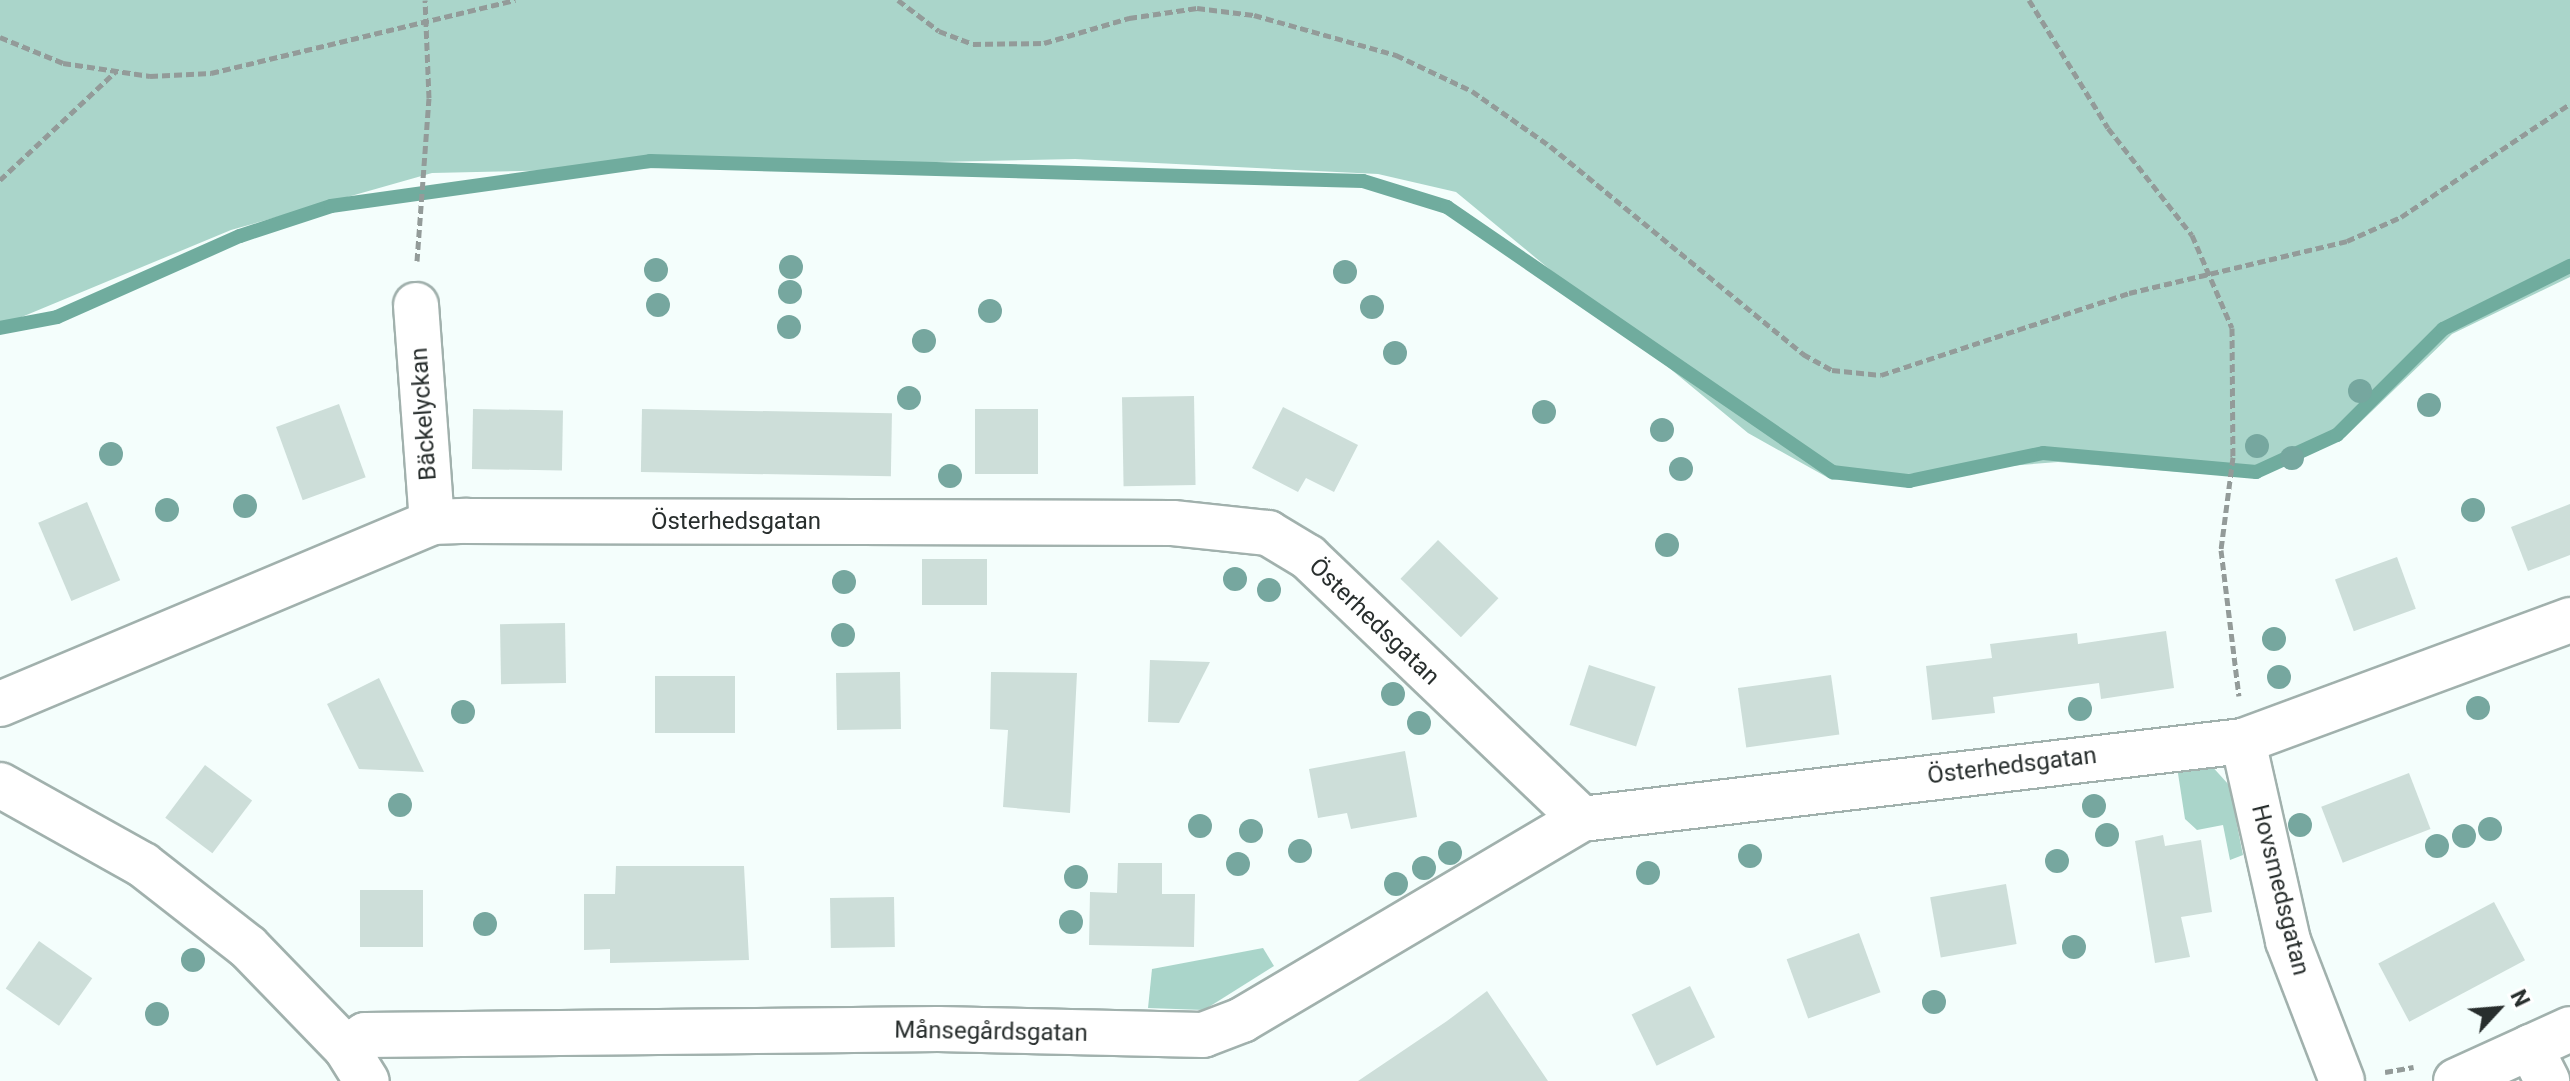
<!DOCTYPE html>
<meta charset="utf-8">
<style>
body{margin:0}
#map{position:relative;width:2570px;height:1081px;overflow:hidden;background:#f4fefc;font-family:Roboto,sans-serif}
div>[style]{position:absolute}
.green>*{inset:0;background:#aad5ca}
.stream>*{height:14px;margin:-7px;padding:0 7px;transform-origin:7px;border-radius:7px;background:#70ac9e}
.building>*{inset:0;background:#cdded9;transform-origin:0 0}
.path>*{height:5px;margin-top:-2.5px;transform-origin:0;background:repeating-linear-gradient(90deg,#939b99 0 8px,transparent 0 12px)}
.roads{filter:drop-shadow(2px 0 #a1b1ad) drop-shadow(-2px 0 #a1b1ad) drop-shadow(0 2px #a1b1ad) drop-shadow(0 -2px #a1b1ad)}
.street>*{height:44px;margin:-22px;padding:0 22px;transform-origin:22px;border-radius:22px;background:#fff}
.trees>*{width:24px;height:24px;margin:-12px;border-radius:50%;background:#76a79f}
span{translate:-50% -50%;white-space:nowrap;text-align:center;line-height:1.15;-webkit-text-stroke:6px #fff;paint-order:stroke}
.street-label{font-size:24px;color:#282e2d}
.north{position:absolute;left:2458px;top:969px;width:80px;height:80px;-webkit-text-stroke:6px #fff;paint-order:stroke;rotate:64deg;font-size:22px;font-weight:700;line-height:32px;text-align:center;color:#282e2d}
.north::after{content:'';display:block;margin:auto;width:28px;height:36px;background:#282e2d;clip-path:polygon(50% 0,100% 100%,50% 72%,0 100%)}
</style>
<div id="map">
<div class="green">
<i style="clip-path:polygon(0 0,2570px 0,2570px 277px,2452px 334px,2345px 437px,2256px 478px,2058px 462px,1832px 480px,1748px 433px,1456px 192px,1378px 174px,1075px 159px,432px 173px,231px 230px,0 326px)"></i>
<i style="clip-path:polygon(2209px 763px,2229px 785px,2243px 855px,2230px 860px,2223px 825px,2197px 830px,2185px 819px,2177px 767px)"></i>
<i style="clip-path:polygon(1263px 948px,1274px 966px,1204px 1010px,1148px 1008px,1152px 969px)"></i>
</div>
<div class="stream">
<i style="left:0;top:328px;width:58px;rotate:-10.9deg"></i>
<i style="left:57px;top:317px;width:200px;rotate:-23.9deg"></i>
<i style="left:240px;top:236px;width:96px;rotate:-18.2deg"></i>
<i style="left:331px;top:206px;width:322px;rotate:-8deg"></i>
<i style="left:650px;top:161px;width:713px;rotate:1.61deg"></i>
<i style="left:1363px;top:181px;width:88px;rotate:17.2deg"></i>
<i style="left:1447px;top:207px;width:467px;rotate:34.5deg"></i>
<i style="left:1832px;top:472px;width:78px;rotate:6.7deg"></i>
<i style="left:1909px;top:481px;width:137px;rotate:-11.8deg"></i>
<i style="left:2043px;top:453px;width:214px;rotate:5.1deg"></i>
<i style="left:2256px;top:472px;width:89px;rotate:-24.6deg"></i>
<i style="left:2337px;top:435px;width:150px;rotate:-45deg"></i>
<i style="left:2443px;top:329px;width:142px;rotate:-26.4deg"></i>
</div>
<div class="building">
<i style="left:1194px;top:396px;width:89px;height:72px;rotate:89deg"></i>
<i style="left:339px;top:404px;width:78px;height:67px;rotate:70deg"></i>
<i style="clip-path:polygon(1283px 407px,1358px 445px,1334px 492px,1306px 478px,1298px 492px,1252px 468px)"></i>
<i style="left:473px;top:409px;width:90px;height:60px;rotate:1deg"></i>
<i style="left:642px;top:409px;width:250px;height:63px;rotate:1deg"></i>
<i style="left:975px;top:409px;width:63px;height:65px"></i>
<i style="left:87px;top:502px;width:85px;height:53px;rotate:67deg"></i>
<i style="clip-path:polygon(2570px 504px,2570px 555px,2528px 571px,2511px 527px)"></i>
<i style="left:1438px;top:540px;width:84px;height:54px;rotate:44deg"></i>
<i style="left:2397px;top:557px;width:55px;height:66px;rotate:70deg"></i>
<i style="left:922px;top:559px;width:65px;height:46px"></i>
<i style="left:565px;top:623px;width:60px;height:65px;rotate:89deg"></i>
<i style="clip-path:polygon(2166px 631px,2174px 688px,2101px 699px,2099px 683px,1993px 697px,1995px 713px,1932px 720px,1926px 666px,1992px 658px,1990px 644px,2077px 633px,2078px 644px)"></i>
<i style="clip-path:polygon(1150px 660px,1210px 662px,1179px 723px,1148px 722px)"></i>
<i style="left:1589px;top:665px;width:70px;height:63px;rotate:18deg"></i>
<i style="left:900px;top:672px;width:57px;height:64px;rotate:89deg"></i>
<i style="clip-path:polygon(991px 672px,1077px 673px,1070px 813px,1003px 807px,1008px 730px,990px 729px)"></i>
<i style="left:1831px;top:675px;width:60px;height:94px;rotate:82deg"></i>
<i style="left:735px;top:676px;width:57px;height:80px;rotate:90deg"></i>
<i style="clip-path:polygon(379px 678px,424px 772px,359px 769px,327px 704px)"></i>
<i style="clip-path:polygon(1405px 751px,1417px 817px,1351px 829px,1347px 813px,1318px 818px,1309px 769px)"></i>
<i style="left:205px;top:765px;width:59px;height:66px;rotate:37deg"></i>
<i style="left:2409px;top:773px;width:60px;height:94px;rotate:69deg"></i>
<i style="clip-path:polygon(2163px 835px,2165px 846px,2201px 840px,2212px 912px,2181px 917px,2190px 957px,2155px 963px,2135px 841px)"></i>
<i style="clip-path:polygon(1118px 863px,1162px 863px,1162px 894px,1195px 894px,1194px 947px,1089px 945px,1090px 892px,1117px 893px)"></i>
<i style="clip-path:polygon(616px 866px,744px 866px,749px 960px,610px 963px,610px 949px,584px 950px,584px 894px,615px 894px)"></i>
<i style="left:2006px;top:884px;width:61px;height:77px;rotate:80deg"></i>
<i style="left:360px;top:890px;width:63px;height:57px"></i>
<i style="left:894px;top:897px;width:50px;height:64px;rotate:89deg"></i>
<i style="left:2494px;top:902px;width:66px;height:131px;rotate:62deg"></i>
<i style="left:1859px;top:933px;width:63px;height:77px;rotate:70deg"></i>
<i style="left:39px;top:941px;width:65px;height:58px;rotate:35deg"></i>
<i style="left:1690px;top:986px;width:57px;height:65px;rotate:64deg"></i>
<i style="clip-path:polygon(1487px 991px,1548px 1081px,1358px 1081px,1447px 1021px)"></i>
</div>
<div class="path">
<i style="left:898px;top:0;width:51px;rotate:37.1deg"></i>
<i style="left:939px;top:31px;width:36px;rotate:21deg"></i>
<i style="left:973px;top:44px;width:71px;rotate:-0.8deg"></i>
<i style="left:1044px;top:43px;width:89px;rotate:-16.4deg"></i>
<i style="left:1129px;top:18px;width:69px;rotate:-8.4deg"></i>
<i style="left:1197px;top:8px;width:57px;rotate:7deg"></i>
<i style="left:1254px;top:15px;width:148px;rotate:15.7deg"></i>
<i style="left:1396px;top:55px;width:84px;rotate:25.3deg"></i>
<i style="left:1472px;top:91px;width:95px;rotate:35.2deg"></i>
<i style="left:1550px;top:146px;width:328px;rotate:39.4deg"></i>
<i style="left:1803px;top:354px;width:33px;rotate:29deg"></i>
<i style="left:1832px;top:370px;width:49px;rotate:5.8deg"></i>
<i style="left:1881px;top:375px;width:261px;rotate:-18.3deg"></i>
<i style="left:2129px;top:293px;width:224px;rotate:-13.4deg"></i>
<i style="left:2347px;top:241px;width:59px;rotate:-24deg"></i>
<i style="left:2401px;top:217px;width:203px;rotate:-33.8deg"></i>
<i style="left:2029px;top:0;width:150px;rotate:58.3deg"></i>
<i style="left:2108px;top:128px;width:136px;rotate:51.9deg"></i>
<i style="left:2192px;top:235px;width:101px;rotate:66.7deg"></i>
<i style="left:2232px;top:328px;width:129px;rotate:89.6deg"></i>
<i style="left:2233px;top:457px;width:94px;rotate:97.4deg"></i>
<i style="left:2221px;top:550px;width:147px;rotate:83deg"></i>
<i style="left:0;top:37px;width:68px;rotate:22.4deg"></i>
<i style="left:63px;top:63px;width:88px;rotate:8.5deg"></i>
<i style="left:150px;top:76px;width:61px;rotate:-2.8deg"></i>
<i style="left:211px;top:73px;width:313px;rotate:-13.5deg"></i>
<i style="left:0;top:180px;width:158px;rotate:-43.2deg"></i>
<i style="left:417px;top:261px;width:163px;rotate:-85.8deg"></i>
<i style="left:429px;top:98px;width:98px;rotate:-92.3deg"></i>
<i style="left:2385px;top:1072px;width:29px;rotate:-10deg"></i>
</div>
<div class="roads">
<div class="street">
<i style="left:416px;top:305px;width:218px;rotate:85.8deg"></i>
<i style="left:0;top:704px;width:469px;rotate:-22.8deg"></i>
<i style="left:432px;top:522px;width:35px;rotate:-2deg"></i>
<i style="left:467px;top:521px;width:706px;rotate:0.16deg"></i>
<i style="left:1173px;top:523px;width:96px;rotate:6deg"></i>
<i style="left:1268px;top:533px;width:47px;rotate:31deg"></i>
<i style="left:1308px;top:557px;width:379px;rotate:43.7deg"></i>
<i style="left:1582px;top:819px;width:666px;rotate:-6.73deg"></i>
<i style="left:2243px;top:741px;width:349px;rotate:-20.3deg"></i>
<i style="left:2243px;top:741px;width:205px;rotate:77.3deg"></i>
<i style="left:2288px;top:941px;width:150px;rotate:68.9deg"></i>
<i style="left:0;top:785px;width:164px;rotate:29.2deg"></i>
<i style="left:143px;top:865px;width:133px;rotate:38deg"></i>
<i style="left:248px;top:947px;width:141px;rotate:45.9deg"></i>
<i style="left:346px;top:1048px;width:39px;rotate:58deg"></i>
<i style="left:2530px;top:1047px;width:38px;rotate:63deg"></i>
<i style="left:346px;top:1048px;width:23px;rotate:-34deg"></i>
<i style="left:365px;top:1035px;width:573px;rotate:-0.6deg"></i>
<i style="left:938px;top:1029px;width:265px;rotate:1.3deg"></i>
<i style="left:1203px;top:1035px;width:42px;rotate:-21deg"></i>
<i style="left:1242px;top:1020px;width:395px;rotate:-30.6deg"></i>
<i style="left:2456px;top:1081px;width:125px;rotate:-24.5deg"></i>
</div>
</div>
<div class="trees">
<i style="left:791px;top:267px"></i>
<i style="left:656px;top:270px"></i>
<i style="left:1345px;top:272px"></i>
<i style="left:790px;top:292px"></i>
<i style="left:658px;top:305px"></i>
<i style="left:1372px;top:307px"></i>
<i style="left:990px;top:311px"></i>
<i style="left:789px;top:327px"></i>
<i style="left:924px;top:341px"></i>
<i style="left:1395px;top:353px"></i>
<i style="left:2360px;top:391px"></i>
<i style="left:909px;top:398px"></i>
<i style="left:2429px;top:405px"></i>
<i style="left:1544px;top:412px"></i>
<i style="left:1662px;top:430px"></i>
<i style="left:2257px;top:446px"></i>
<i style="left:111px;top:454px"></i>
<i style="left:2292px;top:458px"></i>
<i style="left:1681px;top:469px"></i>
<i style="left:950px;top:476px"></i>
<i style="left:245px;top:506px"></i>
<i style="left:167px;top:510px"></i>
<i style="left:2473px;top:510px"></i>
<i style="left:1667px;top:545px"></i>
<i style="left:1235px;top:579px"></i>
<i style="left:844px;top:582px"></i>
<i style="left:1269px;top:590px"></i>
<i style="left:843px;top:635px"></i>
<i style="left:2274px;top:639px"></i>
<i style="left:2279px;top:677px"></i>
<i style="left:1393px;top:694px"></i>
<i style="left:2478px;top:708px"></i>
<i style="left:2080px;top:709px"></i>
<i style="left:463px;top:712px"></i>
<i style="left:1419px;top:723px"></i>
<i style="left:400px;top:805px"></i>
<i style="left:2094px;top:806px"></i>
<i style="left:2300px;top:825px"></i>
<i style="left:1200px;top:826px"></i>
<i style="left:2490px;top:829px"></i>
<i style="left:1251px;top:831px"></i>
<i style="left:2107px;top:835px"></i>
<i style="left:2464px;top:836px"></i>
<i style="left:2437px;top:846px"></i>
<i style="left:1300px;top:851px"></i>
<i style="left:1450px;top:853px"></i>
<i style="left:1750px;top:856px"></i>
<i style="left:2057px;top:861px"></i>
<i style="left:1238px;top:864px"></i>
<i style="left:1424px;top:868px"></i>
<i style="left:1648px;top:873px"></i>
<i style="left:1076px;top:877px"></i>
<i style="left:1396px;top:884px"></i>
<i style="left:1071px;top:922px"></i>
<i style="left:485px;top:924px"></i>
<i style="left:2074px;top:947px"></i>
<i style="left:193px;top:960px"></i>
<i style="left:1934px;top:1002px"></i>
<i style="left:157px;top:1014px"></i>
</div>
<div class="street-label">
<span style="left:424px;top:414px;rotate:-94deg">Bäckelyckan</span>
<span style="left:736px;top:522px">Österhedsgatan</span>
<span style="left:1374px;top:622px;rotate:44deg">Österhedsgatan</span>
<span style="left:2012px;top:766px;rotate:-7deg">Österhedsgatan</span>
<span style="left:2280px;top:890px;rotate:76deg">Hovsmedsgatan</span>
<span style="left:991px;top:1032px;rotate:1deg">Månsegårdsgatan</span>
</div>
<div class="north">N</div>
</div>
